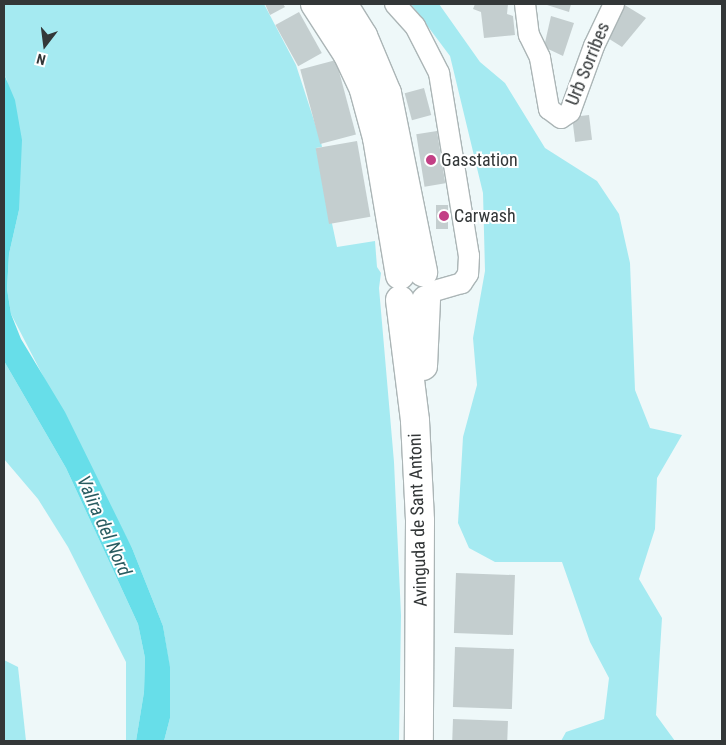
<!DOCTYPE html>
<style>
body{margin:0}
#map{position:relative;width:726px;height:745px;overflow:hidden;background:#eef8f9;font-family:"Roboto Condensed",sans-serif}
div>[style]{position:absolute}
.green>*{inset:0;background:#a5eaf1}
.water>*{inset:0;background:#67dee9}
.building>*{inset:0;background:#c4cecf;transform-origin:0 0}
.roads{filter:drop-shadow(1px 0 #abb5b6) drop-shadow(-1px 0 #abb5b6) drop-shadow(0 1px #abb5b6) drop-shadow(0 -1px #abb5b6)}
.minor>*{height:20px;margin:-10px;padding:0 10px;transform-origin:10px;border-radius:10px;background:#fff}
.primary>*{height:28px;margin:-14px;padding:0 14px;transform-origin:14px;border-radius:14px;background:#fff}
.trunk>*{height:28px;margin:-14px;padding:0 14px;transform-origin:14px;border-radius:14px;background:#fff}
.dots>*{width:14px;height:14px;translate:-50% -50%;box-sizing:border-box;border:2px solid #fff;border-radius:50%}
span{translate:-50% -50%;white-space:nowrap;text-align:center;line-height:1.15;-webkit-text-stroke:4px #fff;paint-order:stroke}
.street-label{font-size:18px;color:#333738}
.poi-label{font-size:18px;color:#333738}
.left{translate:0 -50%;text-align:left}
.water-label{font-size:19px;color:#295c61;font-style:italic}
.frame{position:absolute;inset:0;border:5px solid #333738;pointer-events:none}
.north{position:absolute;left:20px;top:20px;width:50px;height:50px;-webkit-text-stroke:4px #fff;paint-order:stroke;rotate:195deg;font-size:14px;font-weight:700;line-height:20px;text-align:center;color:#333738}
.north::after{content:'';display:block;margin:auto;width:18px;height:22px;background:#333738;clip-path:polygon(50% 0,100% 100%,50% 72%,0 100%)}
</style>
<div id="map">
<div class="green">
<i style="clip-path:polygon(4px 4px,264px 4px,296px 65px,321px 142px,322px 147px,316px 148px,337px 247px,375px 241px,377px 267px,381px 273px,379px 288px,394px 462px,401px 615px,399px 741px,164px 741px,170px 718px,170px 670px,163px 626px,132px 548px,11px 314px,7px 289px,9px 254px,19px 210px,7px 80px,4px 74px)"></i>
<i style="clip-path:polygon(411px 4px,439px 4px,480px 62px,505px 83px,545px 148px,597px 181px,619px 214px,630px 263px,635px 390px,650px 428px,682px 435px,657px 478px,655px 529px,639px 579px,662px 618px,656px 715px,675px 741px,561px 741px,566px 732px,604px 719px,609px 678px,590px 642px,562px 562px,495px 562px,469px 548px,458px 523px,463px 437px,477px 385px,473px 338px,485px 271px,483px 193px,450px 56px)"></i>
<i style="clip-path:polygon(4px 361px,66px 468px,138px 624px,145px 658px,144px 692px,136px 741px,126px 741px,126px 662px,68px 547px,38px 499px,4px 459px)"></i>
<i style="clip-path:polygon(4px 660px,18px 667px,26px 741px,4px 741px)"></i>
</div>
<div class="water">
<i style="clip-path:polygon(4px 74px,15px 100px,22px 140px,19px 210px,9px 254px,7px 289px,11px 314px,21px 339px,65px 412px,132px 548px,163px 626px,170px 667px,170px 718px,164px 741px,136px 741px,144px 692px,145px 658px,138px 624px,66px 468px,4px 361px)"></i>
</div>
<div class="building">
<i style="clip-path:polygon(265px 4px,283px 4px,285px 7px,270px 15px)"></i>
<i style="clip-path:polygon(475px 4px,508px 4px,507px 14px,513px 16px,515px 35px,484px 38px,481px 12px,473px 9px)"></i>
<i style="clip-path:polygon(544px 4px,571px 4px,569px 12px)"></i>
<i style="clip-path:polygon(623px 4px,646px 18px,622px 47px,603px 35px)"></i>
<i style="left:299px;top:12px;width:47px;height:27px;rotate:61deg"></i>
<i style="clip-path:polygon(551px 16px,574px 23px,563px 56px,544px 47px)"></i>
<i style="left:336px;top:60px;width:77px;height:37px;rotate:75deg"></i>
<i style="left:424px;top:88px;width:28px;height:20px;rotate:75deg"></i>
<i style="left:589px;top:115px;width:25px;height:17px;rotate:83deg"></i>
<i style="left:437px;top:131px;width:53px;height:21px;rotate:81deg"></i>
<i style="left:357px;top:141px;width:77px;height:42px;rotate:80deg"></i>
<i style="left:436px;top:205px;width:12px;height:24px"></i>
<i style="left:456px;top:573px;width:59px;height:60px;rotate:2deg"></i>
<i style="left:455px;top:647px;width:59px;height:60px;rotate:2deg"></i>
<i style="left:453px;top:719px;width:55px;height:22px;rotate:2deg"></i>
</div>
<div class="roads">
<div class="minor">
<i style="left:395px;top:4px;width:30px;rotate:48deg"></i>
<i style="left:415px;top:26px;width:53px;rotate:62.9deg"></i>
<i style="left:439px;top:73px;width:185px;rotate:80.7deg"></i>
<i style="left:469px;top:256px;width:18px;rotate:93deg"></i>
<i style="left:468px;top:274px;width:11px;rotate:124deg"></i>
<i style="left:462px;top:283px;width:32px;rotate:164deg"></i>
<i style="left:525px;top:4px;width:31px;rotate:83deg"></i>
<i style="left:529px;top:35px;width:25px;rotate:64deg"></i>
<i style="left:540px;top:58px;width:52px;rotate:80deg"></i>
<i style="left:549px;top:109px;width:15px;rotate:37deg"></i>
<i style="left:561px;top:118px;width:11px;rotate:-34deg"></i>
<i style="left:570px;top:112px;width:70px;rotate:-70deg"></i>
<i style="left:594px;top:46px;width:47px;rotate:-64.5deg"></i>
</div>
<div class="primary">
<i style="left:315px;top:4px;width:61px;rotate:57.1deg"></i>
<i style="left:348px;top:55px;width:38px;rotate:65deg"></i>
<i style="left:364px;top:90px;width:50px;rotate:74.8deg"></i>
<i style="left:377px;top:138px;width:139px;rotate:80.5deg"></i>
<i style="left:400px;top:300px;width:122px;rotate:82.9deg"></i>
<i style="left:415px;top:421px;width:100px;rotate:87.1deg"></i>
<i style="left:420px;top:521px;width:220px;rotate:90.3deg"></i>
<i style="left:423px;top:366px;width:66px;rotate:-87.4deg"></i>
</div>
<div class="trunk">
<i style="left:343px;top:4px;width:38px;rotate:58deg"></i>
<i style="left:363px;top:36px;width:62px;rotate:67.2deg"></i>
<i style="left:387px;top:93px;width:183px;rotate:78.6deg"></i>
</div>
</div>
<div class="dots">
<i style="left:431px;top:160px;background:#c33f85"></i>
<i style="left:444px;top:216px;background:#c33f85"></i>
</div>
<div class="street-label">
<span style="left:588px;top:64px;rotate:-68deg">Urb Sorribes</span>
<span style="left:418px;top:520px;rotate:-92deg">Avinguda de Sant Antoni</span>
</div>
<div class="poi-label">
<span class="left" style="left:441px;top:160px">Gasstation</span>
<span class="left" style="left:454px;top:216px">Carwash</span>
</div>
<div class="water-label">
<span style="left:104px;top:526px;rotate:66deg">Valira del Nord</span>
</div>
<div class="frame"></div>
<div class="north">N</div>
</div>
